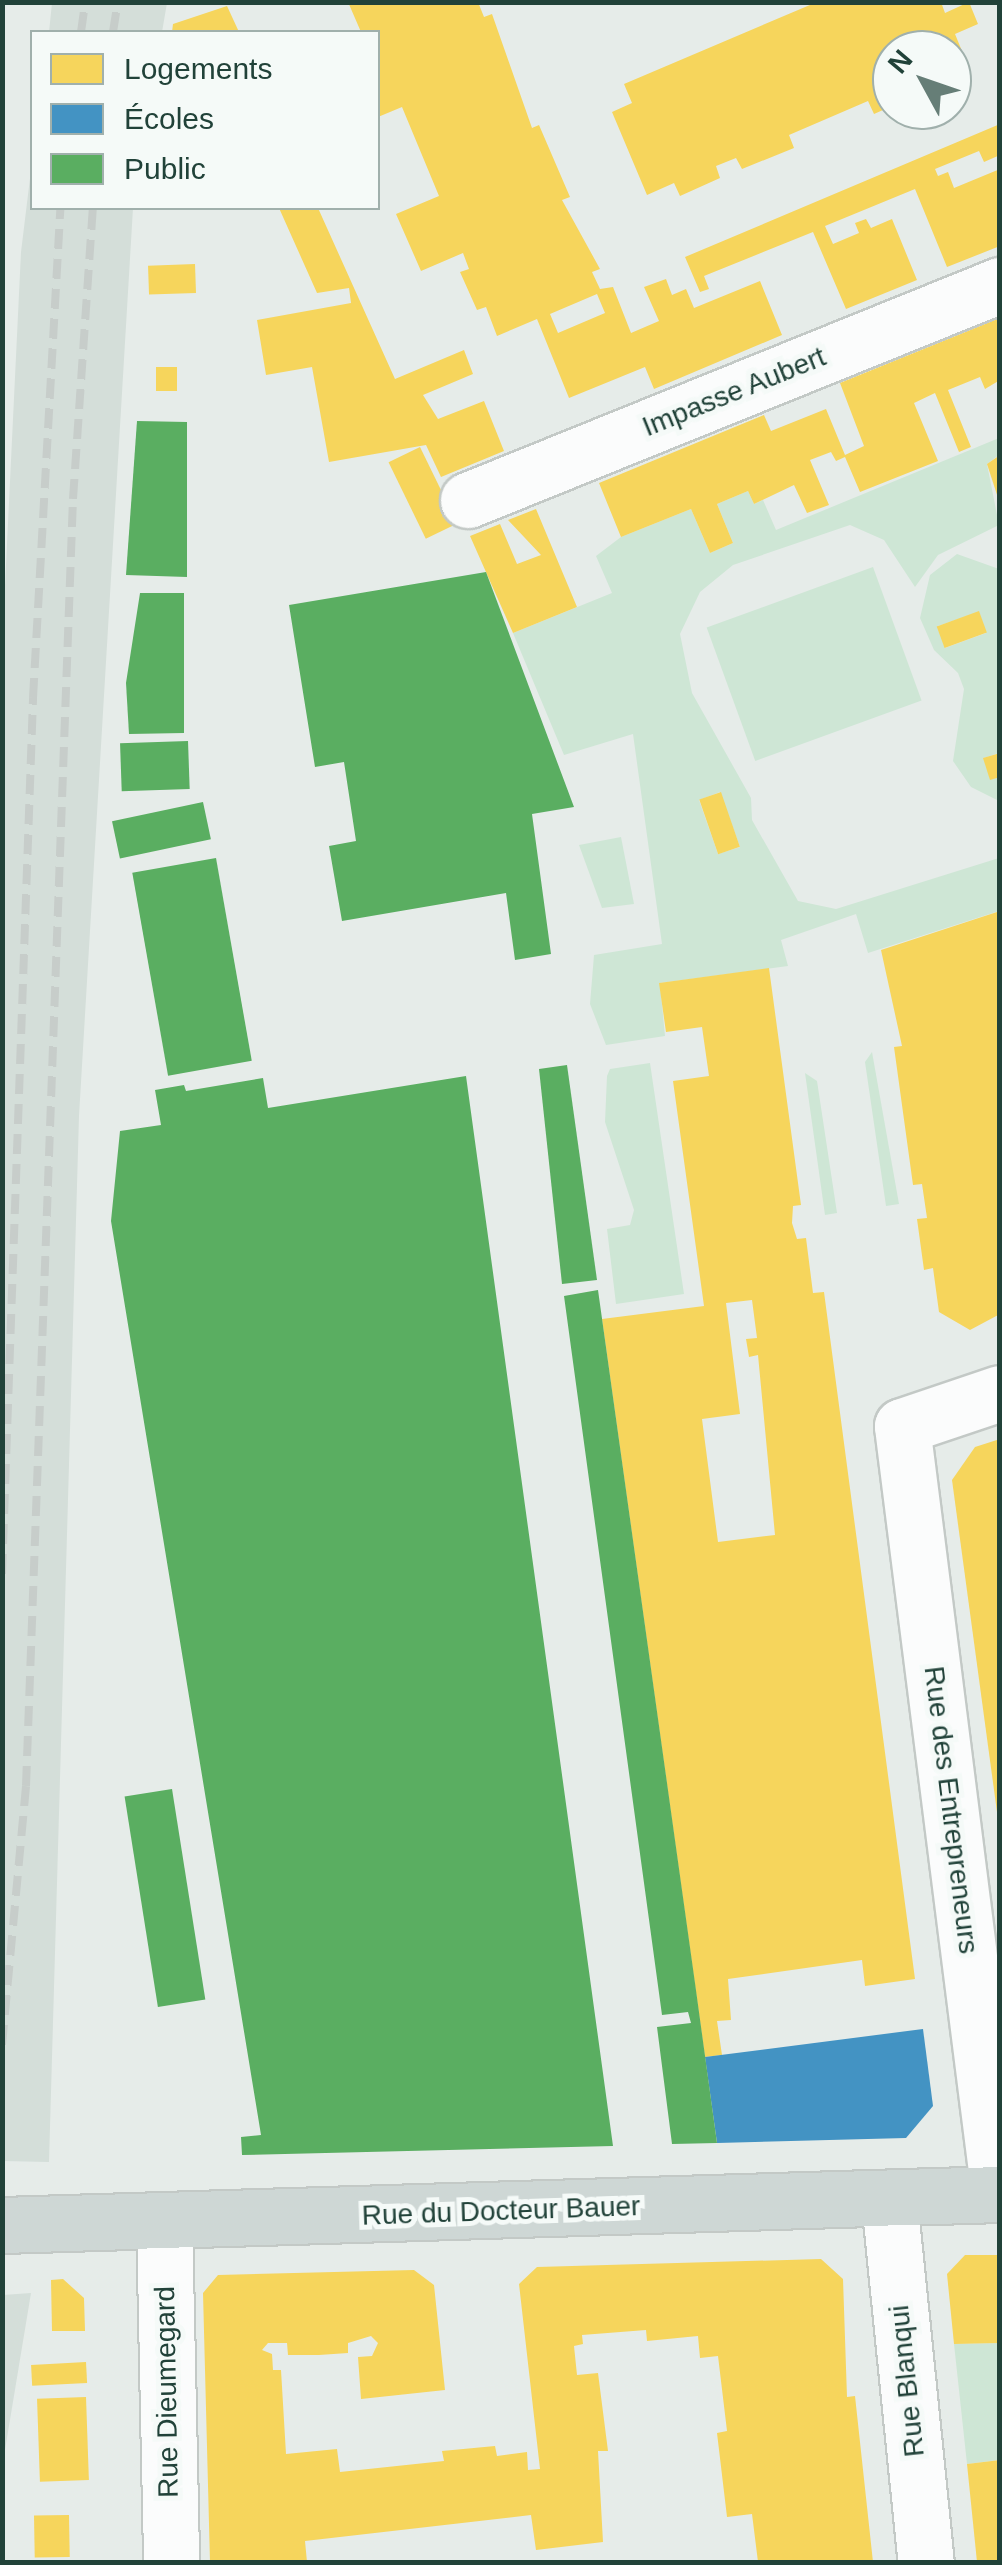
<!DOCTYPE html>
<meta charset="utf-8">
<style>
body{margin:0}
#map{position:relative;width:1002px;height:2565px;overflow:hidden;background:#e6ece9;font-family:Arial,sans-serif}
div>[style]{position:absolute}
.built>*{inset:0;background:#d4ded9}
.green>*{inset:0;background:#cee6d5;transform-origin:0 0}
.homes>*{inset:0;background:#f6d55c;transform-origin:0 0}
.schools>*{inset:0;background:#4393c3}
.public>*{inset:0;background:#5aae61;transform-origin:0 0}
.roads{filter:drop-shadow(2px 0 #c3c9c6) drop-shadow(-2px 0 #c3c9c6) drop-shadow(0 2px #c3c9c6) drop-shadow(0 -2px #c3c9c6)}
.minor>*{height:55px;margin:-27.5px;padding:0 27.5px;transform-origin:27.5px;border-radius:27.5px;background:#fbfcfc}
.major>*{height:55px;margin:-27.5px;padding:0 27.5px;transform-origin:27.5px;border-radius:27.5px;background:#ced7d5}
.rail>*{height:8px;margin-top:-4px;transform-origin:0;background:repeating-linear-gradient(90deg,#c7cdca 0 20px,transparent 0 30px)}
span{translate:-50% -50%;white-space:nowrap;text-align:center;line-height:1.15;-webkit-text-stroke:10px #f5faf8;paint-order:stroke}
.street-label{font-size:28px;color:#214239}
.frame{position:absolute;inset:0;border:5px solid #214239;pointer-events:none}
.legend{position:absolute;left:30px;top:30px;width:350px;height:180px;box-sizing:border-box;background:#f5faf8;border:2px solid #a0b0ac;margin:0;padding:12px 18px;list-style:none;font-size:30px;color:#214239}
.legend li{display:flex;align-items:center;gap:20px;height:50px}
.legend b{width:50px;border:2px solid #a0b0ac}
.north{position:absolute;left:872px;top:30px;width:100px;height:100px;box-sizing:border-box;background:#f5faf8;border:2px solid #a0b0ac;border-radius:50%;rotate:310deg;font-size:28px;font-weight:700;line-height:40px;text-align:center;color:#214239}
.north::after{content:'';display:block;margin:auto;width:35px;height:45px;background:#667e77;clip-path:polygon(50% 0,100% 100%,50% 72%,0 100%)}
</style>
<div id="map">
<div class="built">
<i style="clip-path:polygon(52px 3px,52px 2px,167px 3px,162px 32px,49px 32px)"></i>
<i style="clip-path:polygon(32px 162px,32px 208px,133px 208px,79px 1116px,49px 2162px,2px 2161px,2px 648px,21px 252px)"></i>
<i style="clip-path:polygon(31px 2293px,3px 2462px,3px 2295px)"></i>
</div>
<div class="green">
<i style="clip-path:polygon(evenodd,999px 438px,999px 455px,987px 464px,999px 525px,938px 555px,915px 587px,884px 540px,850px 525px,733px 565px,700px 592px,680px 634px,692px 693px,751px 798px,752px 820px,798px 901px,836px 909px,999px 858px,999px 911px,868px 953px,856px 914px,781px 940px,788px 966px,660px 983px,665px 1036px,606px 1045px,590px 1004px,594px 955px,662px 944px,633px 734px,564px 755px,513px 633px,612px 593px,596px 556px,621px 537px,691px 509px,710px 553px,733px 543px,717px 504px,748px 491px,754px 504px,763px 500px,776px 530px,999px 438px,720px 792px,740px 847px,718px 854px,699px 800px,720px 792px)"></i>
<i style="clip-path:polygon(evenodd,957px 554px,999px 569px,999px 753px,984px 758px,999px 777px,999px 801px,971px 787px,953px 761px,964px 689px,958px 673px,934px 650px,920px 618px,930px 575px,957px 554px,979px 612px,986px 633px,945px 648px,938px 626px,979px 612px)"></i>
<i style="left:873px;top:567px;width:142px;height:177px;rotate:70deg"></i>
<i style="clip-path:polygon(621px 837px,634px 904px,602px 908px,579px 845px)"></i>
<i style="clip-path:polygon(872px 1052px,899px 1204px,886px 1206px,865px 1062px)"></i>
<i style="clip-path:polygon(650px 1063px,684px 1294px,616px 1304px,607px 1229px,630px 1225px,634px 1210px,605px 1122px,607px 1076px,610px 1069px)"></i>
<i style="clip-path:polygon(805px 1073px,817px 1081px,837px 1213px,825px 1215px)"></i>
<i style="clip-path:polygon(999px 2343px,999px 2460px,967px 2464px,954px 2344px)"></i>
</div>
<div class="homes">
<i style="clip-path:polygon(evenodd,348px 2px,478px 2px,484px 17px,492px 14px,532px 128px,539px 125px,570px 197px,562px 200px,600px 269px,592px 272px,600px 289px,613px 287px,631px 333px,659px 321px,644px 287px,666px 279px,672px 295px,686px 289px,694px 308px,760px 281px,782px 335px,654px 389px,645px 367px,569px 398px,537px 319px,497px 336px,486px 307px,477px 310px,460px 272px,469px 269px,463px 253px,421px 271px,396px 214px,439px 196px,402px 107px,378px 117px,378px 32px,361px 32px,348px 2px,597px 294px,605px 313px,558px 333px,550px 314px,597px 294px)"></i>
<i style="clip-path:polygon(817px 2px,941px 2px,945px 13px,969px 2px,978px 24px,955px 34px,971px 73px,952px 81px,952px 50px,892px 50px,892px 106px,874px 114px,868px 101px,789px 135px,794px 148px,742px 169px,736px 158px,716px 166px,720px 178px,680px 196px,674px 183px,647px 195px,612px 112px,632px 103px,624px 84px)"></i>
<i style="clip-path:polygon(227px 6px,239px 32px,172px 32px,173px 24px)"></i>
<i style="clip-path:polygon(1000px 124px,1000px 155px,984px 162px,979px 151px,935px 169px,938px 176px,948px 172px,954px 188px,1000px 169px,1000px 246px,947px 267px,915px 189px,825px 226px,833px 244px,859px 233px,855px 223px,866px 219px,871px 228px,892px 219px,917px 280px,846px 309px,813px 232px,704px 276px,709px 289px,700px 292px,685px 257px)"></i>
<i style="clip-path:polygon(279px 208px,318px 208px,395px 379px,464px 350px,473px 374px,423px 395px,438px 419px,484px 401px,504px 451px,441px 477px,426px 445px,329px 462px,312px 367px,266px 375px,257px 320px,351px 303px,349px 288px,317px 293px)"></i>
<i style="left:195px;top:264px;width:29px;height:47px;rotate:88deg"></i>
<i style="clip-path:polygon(1000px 318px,1000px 380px,985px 389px,980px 377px,948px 390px,971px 447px,959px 452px,935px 393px,914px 403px,938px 461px,860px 492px,845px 457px,836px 461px,831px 452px,810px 460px,829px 505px,807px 513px,794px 485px,754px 504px,748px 491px,717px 504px,733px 543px,710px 553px,691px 509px,621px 537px,599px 483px,764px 415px,771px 431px,826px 409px,845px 455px,864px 446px,840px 383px)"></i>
<i style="left:156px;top:367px;width:21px;height:24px"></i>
<i style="left:420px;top:447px;width:85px;height:35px;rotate:64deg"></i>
<i style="clip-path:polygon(1000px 455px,1000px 500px,999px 501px,987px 464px)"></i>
<i style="clip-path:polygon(536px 509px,577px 607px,513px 633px,470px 536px,500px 524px,517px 564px,541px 555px,508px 520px)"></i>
<i style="left:979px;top:611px;width:23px;height:45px;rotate:70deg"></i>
<i style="clip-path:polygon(1000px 753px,1000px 777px,990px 780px,983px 758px)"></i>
<i style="left:721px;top:792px;width:58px;height:23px;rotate:71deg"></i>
<i style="clip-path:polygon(1000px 911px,1000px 1314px,970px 1330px,939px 1312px,933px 1268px,924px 1270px,917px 1219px,927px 1218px,922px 1184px,913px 1185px,894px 1047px,902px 1046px,881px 950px)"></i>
<i style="clip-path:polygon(evenodd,769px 968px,801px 1205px,793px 1206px,792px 1223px,797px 1239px,806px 1238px,813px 1293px,824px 1292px,915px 1979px,865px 1986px,862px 1960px,728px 1979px,731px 2020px,717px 2021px,722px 2055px,705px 2057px,602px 1319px,704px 1306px,673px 1081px,709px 1076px,702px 1027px,666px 1032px,659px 983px,769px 968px,752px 1300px,757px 1338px,746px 1339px,749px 1357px,758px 1355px,775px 1535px,718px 1542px,702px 1419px,740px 1414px,726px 1303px,752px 1300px)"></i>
<i style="clip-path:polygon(1000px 1439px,1000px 1812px,997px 1812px,952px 1480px,975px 1447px)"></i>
<i style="clip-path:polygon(965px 2255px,1000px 2255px,1000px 2343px,954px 2344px,947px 2274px)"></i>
<i style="clip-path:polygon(821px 2259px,843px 2279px,847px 2397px,855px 2396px,873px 2562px,758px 2562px,752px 2514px,727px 2517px,717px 2433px,727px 2431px,718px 2356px,700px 2358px,698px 2336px,647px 2341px,646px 2330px,582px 2335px,583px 2344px,574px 2346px,577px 2375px,598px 2373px,608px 2451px,598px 2451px,603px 2542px,536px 2550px,531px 2515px,305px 2541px,307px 2562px,210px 2562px,203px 2293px,218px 2275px,414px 2270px,434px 2285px,445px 2390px,361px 2399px,358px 2357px,372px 2356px,378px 2343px,371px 2336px,348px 2343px,348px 2353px,319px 2355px,288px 2355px,287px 2343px,268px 2343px,262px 2350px,272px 2354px,273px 2370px,281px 2370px,286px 2454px,337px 2449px,340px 2472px,444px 2461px,442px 2451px,495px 2446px,497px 2456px,527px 2452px,528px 2470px,540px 2469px,519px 2284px,537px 2267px)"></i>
<i style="clip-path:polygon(63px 2279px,84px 2298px,85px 2331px,52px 2331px,51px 2280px)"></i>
<i style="left:86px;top:2362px;width:21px;height:55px;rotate:87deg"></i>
<i style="left:86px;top:2397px;width:83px;height:49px;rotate:88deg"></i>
<i style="clip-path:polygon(1000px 2460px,1000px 2562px,977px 2562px,967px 2464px)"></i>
<i style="left:69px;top:2515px;width:42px;height:35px;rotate:89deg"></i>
</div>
<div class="schools">
<i style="clip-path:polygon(923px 2029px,933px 2106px,906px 2138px,717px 2143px,705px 2057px)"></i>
</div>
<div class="public">
<i style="clip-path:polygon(137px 421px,187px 422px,187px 577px,126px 575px)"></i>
<i style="clip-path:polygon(486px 572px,574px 807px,532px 814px,551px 954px,515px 960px,506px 893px,342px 921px,329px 846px,356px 841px,344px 762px,315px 767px,289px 605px)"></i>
<i style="clip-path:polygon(140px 593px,184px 593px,184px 733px,129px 734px,126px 683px)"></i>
<i style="left:188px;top:741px;width:48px;height:68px;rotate:88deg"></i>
<i style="left:203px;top:802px;width:38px;height:93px;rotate:78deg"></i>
<i style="left:216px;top:858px;width:206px;height:85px;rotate:80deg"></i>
<i style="clip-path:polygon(567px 1065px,597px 1280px,562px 1284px,539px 1069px)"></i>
<i style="clip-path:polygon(466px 1076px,613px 2146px,242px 2155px,241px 2137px,261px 2135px,111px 1221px,120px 1131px,161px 1125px,155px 1090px,184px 1085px,186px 1091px,263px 1078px,268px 1108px)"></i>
<i style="clip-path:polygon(598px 1290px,695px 1983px,717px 2143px,672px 2144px,657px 2027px,691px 2023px,688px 2012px,662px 2015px,564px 1296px)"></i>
<i style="left:172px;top:1789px;width:213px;height:48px;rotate:81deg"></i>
</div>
<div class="roads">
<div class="minor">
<i style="left:468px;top:500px;width:574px;rotate:-22.01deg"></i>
<i style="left:999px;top:2194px;width:774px;rotate:-97.2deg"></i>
<i style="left:902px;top:1426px;width:103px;rotate:-18.6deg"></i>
<i style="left:889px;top:2200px;width:364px;rotate:84.2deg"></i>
<i style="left:164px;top:2221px;width:341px;rotate:88.8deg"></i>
</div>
<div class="major">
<i style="left:2px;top:2225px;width:998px;rotate:-1.78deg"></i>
</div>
</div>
<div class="rail">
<i style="left:81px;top:32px;width:30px;rotate:-82deg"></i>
<i style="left:113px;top:32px;width:30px;rotate:-81deg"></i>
<i style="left:2px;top:1574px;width:877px;rotate:-87.97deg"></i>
<i style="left:33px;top:698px;width:491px;rotate:-86.8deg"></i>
<i style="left:2px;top:2045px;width:260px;rotate:-84.7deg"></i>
<i style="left:26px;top:1786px;width:1288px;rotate:-87.91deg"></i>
<i style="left:73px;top:499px;width:292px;rotate:-86.1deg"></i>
</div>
<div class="street-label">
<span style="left:734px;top:392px;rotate:-22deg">Impasse Aubert</span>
<span style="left:951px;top:1810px;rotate:83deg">Rue des Entrepreneurs</span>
<span style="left:501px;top:2211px;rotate:-2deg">Rue du Docteur Bauer</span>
<span style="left:907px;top:2381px;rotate:-96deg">Rue Blanqui</span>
<span style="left:167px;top:2392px;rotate:-91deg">Rue Dieumegard</span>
</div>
<div class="frame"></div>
<ul class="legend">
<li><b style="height:28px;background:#f6d55c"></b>Logements</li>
<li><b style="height:28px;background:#4393c3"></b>Écoles</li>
<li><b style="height:28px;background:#5aae61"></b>Public</li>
</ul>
<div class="north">N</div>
</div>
